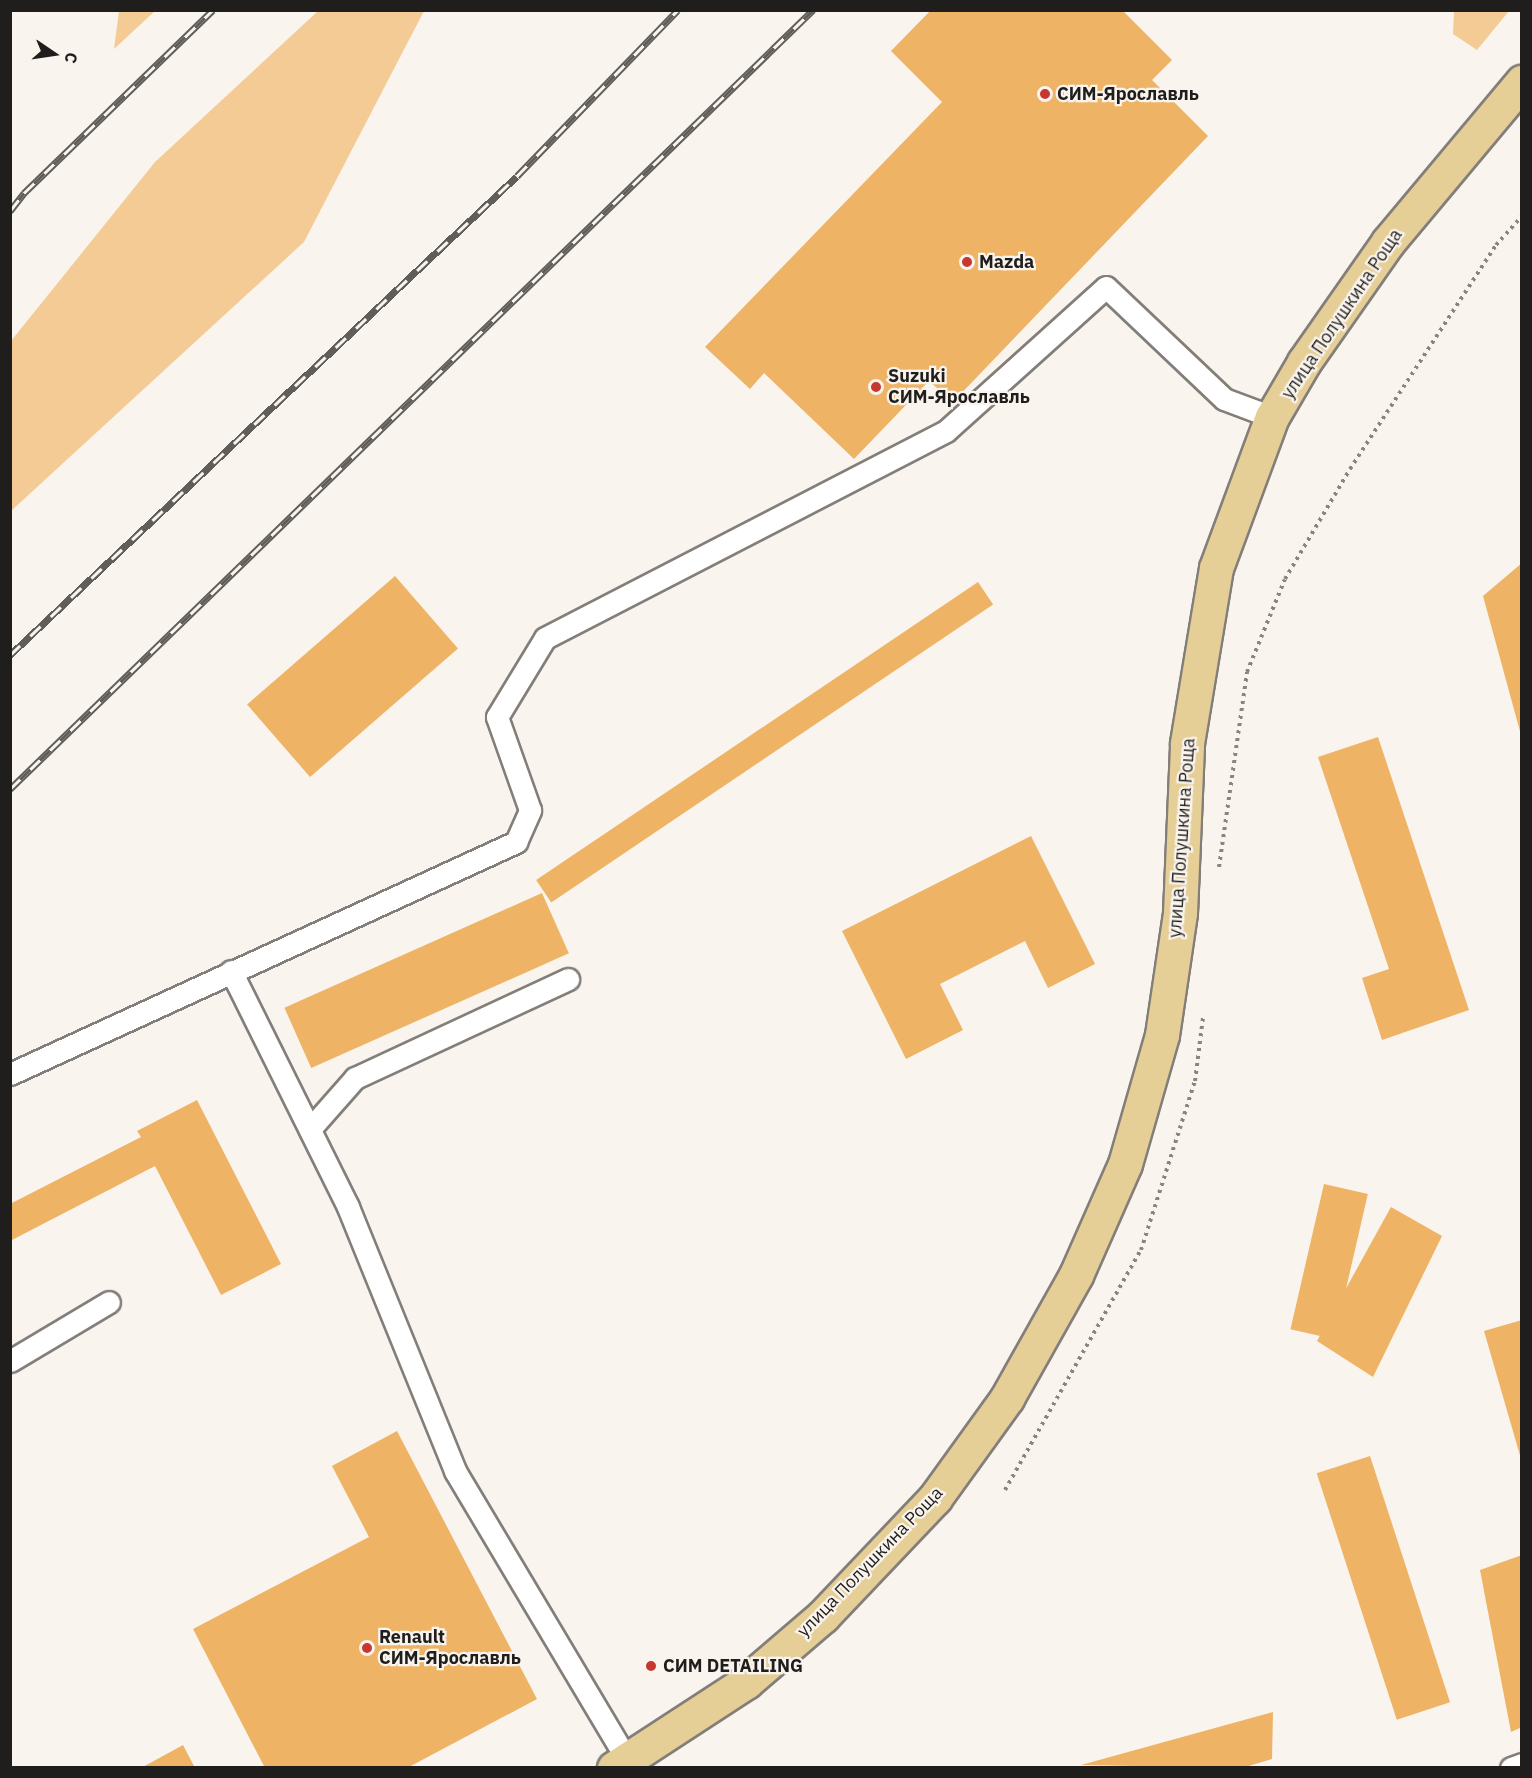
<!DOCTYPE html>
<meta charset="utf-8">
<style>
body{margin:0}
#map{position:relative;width:1532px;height:1778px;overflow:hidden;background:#f9f4ee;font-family:"IBM Plex Sans",sans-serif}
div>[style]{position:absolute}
.green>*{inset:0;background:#f5cb95}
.building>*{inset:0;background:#eeb364;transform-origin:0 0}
.path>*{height:4px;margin-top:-2px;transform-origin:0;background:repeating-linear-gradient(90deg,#888581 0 3px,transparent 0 7.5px)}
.roads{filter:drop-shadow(2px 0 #837e79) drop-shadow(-2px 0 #837e79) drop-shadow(0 2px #837e79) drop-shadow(0 -2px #837e79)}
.lane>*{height:21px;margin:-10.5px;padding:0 10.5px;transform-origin:10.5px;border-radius:10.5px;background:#fff}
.primary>*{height:33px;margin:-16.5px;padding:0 16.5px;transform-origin:16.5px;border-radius:16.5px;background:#e6ce97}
.rail>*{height:7px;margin-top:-3.5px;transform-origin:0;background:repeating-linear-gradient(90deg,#f9f4ee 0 14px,#605e5a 0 28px);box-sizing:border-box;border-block:2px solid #605e5a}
.dots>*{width:16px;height:16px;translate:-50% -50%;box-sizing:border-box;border:3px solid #f9f4ee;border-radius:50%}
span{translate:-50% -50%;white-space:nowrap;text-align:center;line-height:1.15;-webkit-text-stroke:4.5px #f9f4ee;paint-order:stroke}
.poi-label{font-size:18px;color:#201e1c;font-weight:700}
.left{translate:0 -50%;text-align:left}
.street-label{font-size:18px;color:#201e1c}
.frame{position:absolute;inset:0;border:12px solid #201e1c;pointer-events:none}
.north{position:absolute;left:24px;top:24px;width:60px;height:60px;-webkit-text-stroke:4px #f9f4ee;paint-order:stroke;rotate:103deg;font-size:16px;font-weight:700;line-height:24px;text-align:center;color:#201e1c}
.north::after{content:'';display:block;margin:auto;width:21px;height:27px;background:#201e1c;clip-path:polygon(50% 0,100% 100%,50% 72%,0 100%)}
</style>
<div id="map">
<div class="green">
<i style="clip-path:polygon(119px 11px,155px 11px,114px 49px)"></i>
<i style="clip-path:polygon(318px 11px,424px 11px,304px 242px,11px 511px,11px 341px,155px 162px)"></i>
<i style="clip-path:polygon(1454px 11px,1454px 10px,1509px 11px,1477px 50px,1453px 34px)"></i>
</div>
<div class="building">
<i style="clip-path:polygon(931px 10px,1122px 10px,1172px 60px,1152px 80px,1208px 136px,953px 402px,929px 381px,854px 459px,764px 373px,750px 389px,705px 347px,942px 102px,891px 51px)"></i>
<i style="clip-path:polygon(1522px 563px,1522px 735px,1521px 735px,1483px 596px)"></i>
<i style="left:395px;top:576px;width:96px;height:196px;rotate:49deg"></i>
<i style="left:978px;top:582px;width:27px;height:533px;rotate:56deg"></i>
<i style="clip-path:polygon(1378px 737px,1469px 1010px,1382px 1040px,1362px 978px,1389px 969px,1318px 757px)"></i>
<i style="clip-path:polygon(1031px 836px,1095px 964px,1048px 988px,1025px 941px,940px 984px,963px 1030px,906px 1059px,842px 931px)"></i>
<i style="left:542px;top:893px;width:66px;height:282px;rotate:66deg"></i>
<i style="clip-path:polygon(197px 1100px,281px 1264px,221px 1295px,155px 1166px,10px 1241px,10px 1204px,141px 1137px,137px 1131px)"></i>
<i style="left:1324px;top:1184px;width:45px;height:149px;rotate:13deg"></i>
<i style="clip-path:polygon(1391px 1207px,1442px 1236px,1373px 1377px,1317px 1341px)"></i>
<i style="clip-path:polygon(1522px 1320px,1522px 1459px,1521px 1459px,1484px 1331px)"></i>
<i style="clip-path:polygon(397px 1431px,537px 1699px,407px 1768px,265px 1768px,193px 1629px,369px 1537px,332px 1466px)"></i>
<i style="left:1370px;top:1456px;width:259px;height:56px;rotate:72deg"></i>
<i style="clip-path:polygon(1522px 1555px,1522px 1727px,1511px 1732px,1480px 1570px)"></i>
<i style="clip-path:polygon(1273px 1712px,1272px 1759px,1242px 1768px,1081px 1765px)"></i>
<i style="clip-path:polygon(183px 1745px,195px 1768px,141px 1768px)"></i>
</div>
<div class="path">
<i style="left:1219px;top:867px;width:197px;rotate:-81.8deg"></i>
<i style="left:1247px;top:672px;width:100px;rotate:-67.8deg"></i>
<i style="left:1285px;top:579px;width:128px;rotate:-59.4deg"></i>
<i style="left:1350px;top:469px;width:267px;rotate:-56.9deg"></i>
<i style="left:1496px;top:245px;width:39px;rotate:-48deg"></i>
<i style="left:1005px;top:1490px;width:276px;rotate:-60.5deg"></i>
<i style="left:1141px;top:1250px;width:177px;rotate:-72.3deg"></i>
<i style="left:1195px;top:1081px;width:64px;rotate:-82.8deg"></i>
</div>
<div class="roads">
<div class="lane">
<i style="left:231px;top:971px;width:263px;rotate:63.6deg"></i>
<i style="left:348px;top:1207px;width:285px;rotate:67.9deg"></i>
<i style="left:455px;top:1471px;width:335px;rotate:59.2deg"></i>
<i style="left:10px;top:1074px;width:557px;rotate:-24.63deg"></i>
<i style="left:516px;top:842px;width:35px;rotate:-66deg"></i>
<i style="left:530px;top:810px;width:99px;rotate:-109.5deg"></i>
<i style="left:497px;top:717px;width:92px;rotate:-58.7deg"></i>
<i style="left:545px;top:638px;width:451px;rotate:-27.3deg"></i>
<i style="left:946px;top:431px;width:215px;rotate:-42deg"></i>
<i style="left:1106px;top:287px;width:163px;rotate:43.5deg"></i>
<i style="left:1224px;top:399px;width:51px;rotate:20.6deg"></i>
<i style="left:310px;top:1129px;width:68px;rotate:-48.6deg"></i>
<i style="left:355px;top:1078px;width:235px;rotate:-24.9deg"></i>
<i style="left:10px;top:1361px;width:115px;rotate:-30.8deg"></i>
<i style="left:1511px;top:1768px;width:12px;rotate:-20deg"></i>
</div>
<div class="primary">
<i style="left:614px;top:1768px;width:158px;rotate:-33.1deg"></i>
<i style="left:746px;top:1682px;width:101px;rotate:-40.6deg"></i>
<i style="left:823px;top:1616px;width:163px;rotate:-46.5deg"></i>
<i style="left:935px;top:1498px;width:123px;rotate:-54.2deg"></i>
<i style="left:1007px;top:1398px;width:141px;rotate:-60.7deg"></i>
<i style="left:1076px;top:1275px;width:121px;rotate:-66.2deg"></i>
<i style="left:1125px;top:1164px;width:134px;rotate:-74deg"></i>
<i style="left:1162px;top:1035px;width:123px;rotate:-81.6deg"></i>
<i style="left:1180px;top:913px;width:170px;rotate:-87.6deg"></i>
<i style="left:1187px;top:743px;width:177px;rotate:-80.6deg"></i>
<i style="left:1216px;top:568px;width:161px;rotate:-69.7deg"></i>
<i style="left:1272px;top:417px;width:64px;rotate:-59.8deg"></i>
<i style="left:1304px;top:362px;width:146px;rotate:-55deg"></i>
<i style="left:1388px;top:242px;width:209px;rotate:-50.1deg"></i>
</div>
</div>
<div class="rail">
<i style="left:10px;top:211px;width:23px;rotate:-52deg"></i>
<i style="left:24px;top:193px;width:263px;rotate:-44.1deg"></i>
<i style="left:10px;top:655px;width:697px;rotate:-43.37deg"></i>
<i style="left:517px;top:176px;width:231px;rotate:-45.9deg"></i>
<i style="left:10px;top:789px;width:1119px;rotate:-44.13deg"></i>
</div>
<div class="dots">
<i style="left:1045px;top:94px;background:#c5372f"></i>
<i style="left:967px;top:262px;background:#c5372f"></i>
<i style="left:876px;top:387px;background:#c5372f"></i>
<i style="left:367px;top:1648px;background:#c5372f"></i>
<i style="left:651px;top:1666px;background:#c5372f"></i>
</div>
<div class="poi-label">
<span class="left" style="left:1057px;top:94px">СИМ-Ярославль</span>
<span class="left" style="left:979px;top:262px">Mazda</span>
<span class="left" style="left:888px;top:387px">Suzuki<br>СИМ-Ярославль</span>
<span class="left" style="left:379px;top:1648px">Renault<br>СИМ-Ярославль</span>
<span class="left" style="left:663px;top:1666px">СИМ DETAILING</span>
</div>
<div class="street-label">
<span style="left:1342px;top:314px;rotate:-56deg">улица Полушкина Роща</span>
<span style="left:1182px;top:838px;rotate:-86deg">улица Полушкина Роща</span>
<span style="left:870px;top:1562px;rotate:-46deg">улица Полушкина Роща</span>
</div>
<div class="frame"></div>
<div class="north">С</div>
</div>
